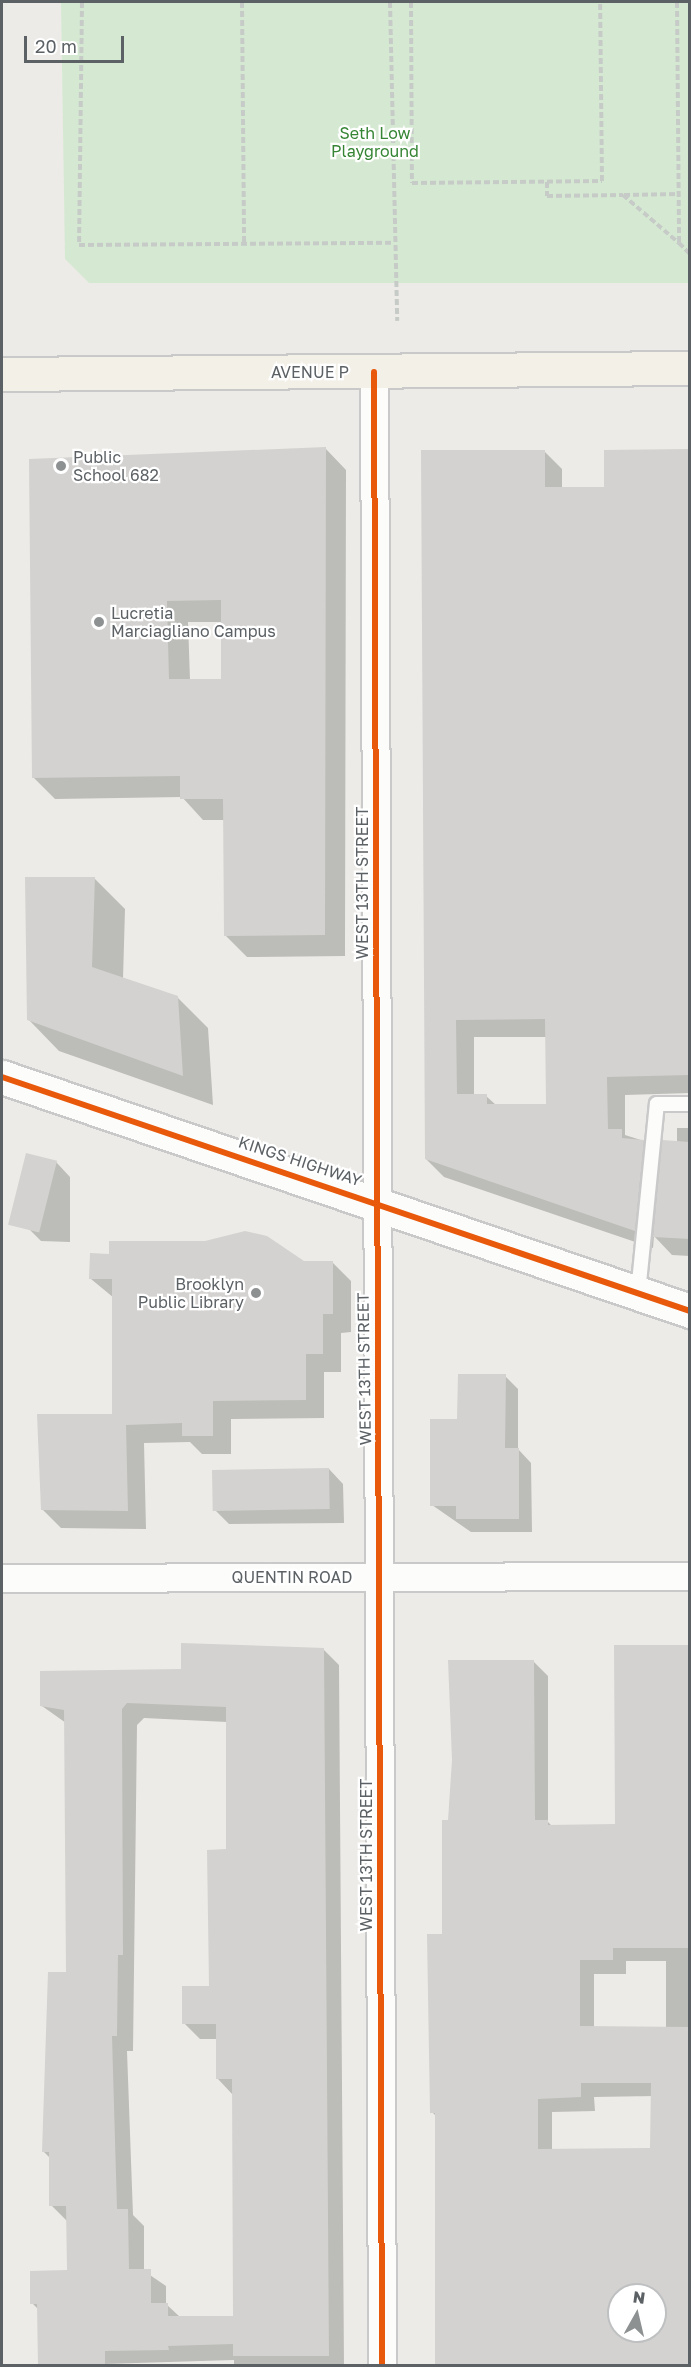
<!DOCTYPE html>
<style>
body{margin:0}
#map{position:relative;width:691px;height:2367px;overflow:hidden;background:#ecebe7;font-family:"Golos Text",sans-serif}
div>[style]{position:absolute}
.green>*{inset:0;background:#d5e9d2}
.shadow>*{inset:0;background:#0003}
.building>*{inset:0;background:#d3d2d0;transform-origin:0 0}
.path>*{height:4px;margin-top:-2px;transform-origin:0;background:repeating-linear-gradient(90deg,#c6cbc8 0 6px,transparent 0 9px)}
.roads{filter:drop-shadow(2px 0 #c9c9c9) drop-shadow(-2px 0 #c9c9c9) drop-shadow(0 2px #c9c9c9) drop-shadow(0 -2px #c9c9c9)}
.service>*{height:14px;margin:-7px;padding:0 7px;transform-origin:7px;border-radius:7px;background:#fcfcfb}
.minor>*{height:27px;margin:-13.5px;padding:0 13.5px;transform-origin:13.5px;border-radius:13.5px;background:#fcfcfb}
.tertiary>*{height:33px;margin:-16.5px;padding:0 16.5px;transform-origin:16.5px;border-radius:16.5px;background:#fcfcfb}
.primary>*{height:33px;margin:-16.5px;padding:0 16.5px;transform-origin:16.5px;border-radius:16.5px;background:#f3f0e8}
.cycleway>*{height:6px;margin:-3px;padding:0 3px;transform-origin:3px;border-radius:3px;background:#e8590c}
.dots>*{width:16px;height:16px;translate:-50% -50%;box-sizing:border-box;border:3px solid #fff;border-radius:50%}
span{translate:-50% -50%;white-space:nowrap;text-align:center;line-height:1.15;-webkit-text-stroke:4.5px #fff;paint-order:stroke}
.park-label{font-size:16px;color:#358534}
.street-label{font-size:16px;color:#5c6165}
.poi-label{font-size:16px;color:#5c6165}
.left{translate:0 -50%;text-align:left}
.right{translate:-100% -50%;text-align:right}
.frame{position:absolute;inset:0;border:3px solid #5c6165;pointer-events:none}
.north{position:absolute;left:607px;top:2283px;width:60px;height:60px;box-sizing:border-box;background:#fff;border:2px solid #bec0c1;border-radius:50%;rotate:8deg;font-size:16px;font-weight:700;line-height:24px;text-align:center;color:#5c6165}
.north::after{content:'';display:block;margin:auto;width:21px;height:27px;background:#8e9192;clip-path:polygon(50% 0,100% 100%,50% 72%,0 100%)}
.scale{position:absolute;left:24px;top:36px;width:100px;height:27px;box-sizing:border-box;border:3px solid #5c6165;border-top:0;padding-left:8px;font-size:18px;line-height:21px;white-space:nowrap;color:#5c6165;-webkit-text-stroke:4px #fff;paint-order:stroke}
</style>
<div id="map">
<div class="green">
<i style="clip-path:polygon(61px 2px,689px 2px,689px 283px,89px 283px,65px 259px)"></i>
</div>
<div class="shadow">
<i style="clip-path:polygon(evenodd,325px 448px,346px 470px,345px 956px,247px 957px,225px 935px,224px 820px,203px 820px,182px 797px,55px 799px,34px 778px,31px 461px,325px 448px,188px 622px,223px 622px,222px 680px,190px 680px,188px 622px)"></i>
<i style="clip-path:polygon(evenodd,544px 451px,562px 469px,562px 488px,606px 488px,690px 451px,690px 1093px,625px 1095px,625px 1135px,644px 1141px,662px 1159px,677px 1143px,677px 1128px,690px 1128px,690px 1256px,672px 1255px,654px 1236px,653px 1248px,444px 1177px,426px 1159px,544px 451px,474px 1037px,547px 1037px,547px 1106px,496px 1105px,486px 1096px,474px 1096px,474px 1037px)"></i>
<i style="clip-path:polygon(94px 878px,125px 909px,123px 979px,177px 997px,208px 1028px,213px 1105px,59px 1051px,29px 1020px)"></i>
<i style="clip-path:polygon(56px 1162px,70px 1177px,70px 1242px,41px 1241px,27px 1227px)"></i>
<i style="clip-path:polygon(332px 1262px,351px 1281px,351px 1332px,341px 1333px,341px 1372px,324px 1372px,324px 1418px,231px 1419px,231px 1454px,202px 1454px,190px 1442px,144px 1443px,146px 1529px,61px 1528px,42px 1509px,113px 1416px,114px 1298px,91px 1279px)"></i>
<i style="clip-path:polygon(505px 1376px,518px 1389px,518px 1449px,531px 1463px,532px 1532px,471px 1532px,432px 1505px,459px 1421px)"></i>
<i style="clip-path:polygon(329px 1469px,343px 1484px,344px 1523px,229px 1524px,214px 1509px)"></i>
<i style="clip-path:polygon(evenodd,690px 1646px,690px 2366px,437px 2366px,437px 2117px,432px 2112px,450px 1821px,534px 1662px,548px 1676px,548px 1822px,553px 1827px,616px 1826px,690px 1646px,626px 1961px,666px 1961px,666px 2028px,594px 2027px,594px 1974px,626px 1974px,626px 1961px,690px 1646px,652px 2096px,652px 2149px,552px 2150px,552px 2112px,595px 2111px,594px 2097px,652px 2096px,690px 1646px,619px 2295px,655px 2295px,655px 2331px,619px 2331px,619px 2295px)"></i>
<i style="clip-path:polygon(evenodd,323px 1649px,339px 1665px,344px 2366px,234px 2366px,234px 2360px,39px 2366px,39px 2310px,32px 2303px,68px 2272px,67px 2221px,51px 2205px,51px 2159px,43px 2151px,67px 1974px,66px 1723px,42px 1706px,183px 1671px,323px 1649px,144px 1718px,227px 1722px,227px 1850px,210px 1987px,184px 2023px,200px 2039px,217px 2039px,218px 2079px,233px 2095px,234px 2318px,180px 2317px,166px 2304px,166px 2286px,144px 2271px,144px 2226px,133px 2215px,127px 2051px,133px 2051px,137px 1725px,144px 1718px)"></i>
</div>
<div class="building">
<i style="clip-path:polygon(evenodd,326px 447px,325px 935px,224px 936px,223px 799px,180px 799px,180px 776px,32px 778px,29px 459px,326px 447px,221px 600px,221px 679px,169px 679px,167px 601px,221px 600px)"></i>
<i style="clip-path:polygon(evenodd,690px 449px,690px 1075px,607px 1077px,608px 1129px,622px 1129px,622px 1138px,644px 1140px,635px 1231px,425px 1159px,421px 450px,545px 450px,545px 487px,604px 487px,604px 450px,690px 449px,545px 1019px,546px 1104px,487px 1104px,487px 1094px,457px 1094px,456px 1020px,545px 1019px)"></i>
<i style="clip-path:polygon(25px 877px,95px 877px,92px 967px,178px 996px,183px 1076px,27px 1020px)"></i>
<i style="clip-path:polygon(662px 1140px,690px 1142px,690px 1239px,653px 1237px)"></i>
<i style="left:26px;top:1153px;width:32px;height:74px;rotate:14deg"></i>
<i style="clip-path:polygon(245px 1231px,267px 1236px,304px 1261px,333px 1261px,333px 1314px,323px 1314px,323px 1354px,306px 1354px,306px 1400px,213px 1401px,213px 1436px,182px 1436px,182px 1423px,126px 1425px,128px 1511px,41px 1510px,37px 1414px,112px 1414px,112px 1279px,89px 1279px,90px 1253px,109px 1254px,109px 1241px,205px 1241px)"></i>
<i style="clip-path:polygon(458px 1374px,506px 1374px,505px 1448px,519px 1448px,519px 1519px,456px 1519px,456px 1506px,430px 1506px,430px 1419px,457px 1419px)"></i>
<i style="left:329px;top:1468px;width:41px;height:117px;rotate:89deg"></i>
<i style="clip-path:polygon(evenodd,181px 1643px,324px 1648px,329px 2356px,233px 2356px,233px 2344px,168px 2346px,169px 2350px,105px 2351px,105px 2366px,38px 2366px,37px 2304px,30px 2304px,30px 2271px,67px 2270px,66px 2206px,49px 2206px,49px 2152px,42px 2152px,48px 1972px,66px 1972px,64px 1710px,40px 1706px,40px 1671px,181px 1669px,181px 1643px,127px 1703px,226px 1707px,226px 1849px,207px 1850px,209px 1986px,182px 1986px,182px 2024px,216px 2024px,216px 2079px,232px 2079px,233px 2316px,168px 2316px,168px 2303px,151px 2303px,151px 2269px,129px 2269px,128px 2209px,117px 2209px,112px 2036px,117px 2036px,118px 1955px,123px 1955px,122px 1709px,127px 1703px)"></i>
<i style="clip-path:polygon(evenodd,614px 1645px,690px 1645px,690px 1948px,613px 1948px,613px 1960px,580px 1960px,580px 2026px,690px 2027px,690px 2366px,435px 2366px,435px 2113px,430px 2113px,427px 1934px,442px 1934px,442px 1820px,448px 1820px,452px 1760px,448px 1660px,534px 1660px,535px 1820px,548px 1820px,548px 1825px,615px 1824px,614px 1645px,581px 2083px,651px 2083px,650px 2148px,538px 2149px,538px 2099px,581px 2097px,581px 2083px,614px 1645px,619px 2295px,655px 2295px,655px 2331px,619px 2331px,619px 2295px)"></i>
</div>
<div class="path">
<i style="left:82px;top:2px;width:243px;rotate:90.7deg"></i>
<i style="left:79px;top:245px;width:315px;rotate:-0.4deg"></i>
<i style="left:242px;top:2px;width:242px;rotate:89.5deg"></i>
<i style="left:390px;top:2px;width:319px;rotate:88.7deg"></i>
<i style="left:411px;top:2px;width:181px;rotate:89.7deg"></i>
<i style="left:412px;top:183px;width:190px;rotate:-0.6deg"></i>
<i style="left:602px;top:181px;width:179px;rotate:-90.6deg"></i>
<i style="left:677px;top:2px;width:241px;rotate:89.5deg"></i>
<i style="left:679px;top:243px;width:16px;rotate:45deg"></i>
<i style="left:547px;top:182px;width:14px;rotate:90deg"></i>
<i style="left:547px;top:196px;width:76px;rotate:-0.8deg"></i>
<i style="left:623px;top:195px;width:74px;rotate:40.6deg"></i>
<i style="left:624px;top:195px;width:55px;rotate:-1deg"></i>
</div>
<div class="roads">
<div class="service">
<i style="left:638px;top:1293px;width:190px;rotate:-84.3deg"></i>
<i style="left:657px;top:1104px;width:33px"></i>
</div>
<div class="minor">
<i style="left:374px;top:372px;width:1994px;rotate:89.77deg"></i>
<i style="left:2px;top:1578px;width:688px;rotate:-0.17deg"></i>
</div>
<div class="tertiary">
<i style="left:2px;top:1077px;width:727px;rotate:18.78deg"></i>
</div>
<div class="primary">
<i style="left:2px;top:374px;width:688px;rotate:-0.5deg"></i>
</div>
</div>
<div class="cycleway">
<i style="left:374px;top:372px;width:1994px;rotate:89.77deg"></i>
<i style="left:2px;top:1077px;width:727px;rotate:18.78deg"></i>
</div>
<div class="dots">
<i style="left:61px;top:466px;background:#8e9192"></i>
<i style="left:99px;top:622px;background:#8e9192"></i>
<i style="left:256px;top:1293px;background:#8e9192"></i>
</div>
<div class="park-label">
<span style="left:375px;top:142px">Seth Low<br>Playground</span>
</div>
<div class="street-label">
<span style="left:310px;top:372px">AVENUE P</span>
<span style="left:362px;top:883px;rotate:-90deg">WEST 13TH STREET</span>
<span style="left:300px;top:1161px;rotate:18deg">KINGS HIGHWAY</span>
<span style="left:364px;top:1369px;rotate:-91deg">WEST 13TH STREET</span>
<span style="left:292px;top:1577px">QUENTIN ROAD</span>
<span style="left:366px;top:1855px;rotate:-90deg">WEST 13TH STREET</span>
</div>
<div class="poi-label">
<span class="left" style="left:73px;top:466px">Public<br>School 682</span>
<span class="left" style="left:111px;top:622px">Lucretia<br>Marciagliano Campus</span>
<span class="right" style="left:244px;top:1293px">Brooklyn<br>Public Library</span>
</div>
<div class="frame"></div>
<div class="north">N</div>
<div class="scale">20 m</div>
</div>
